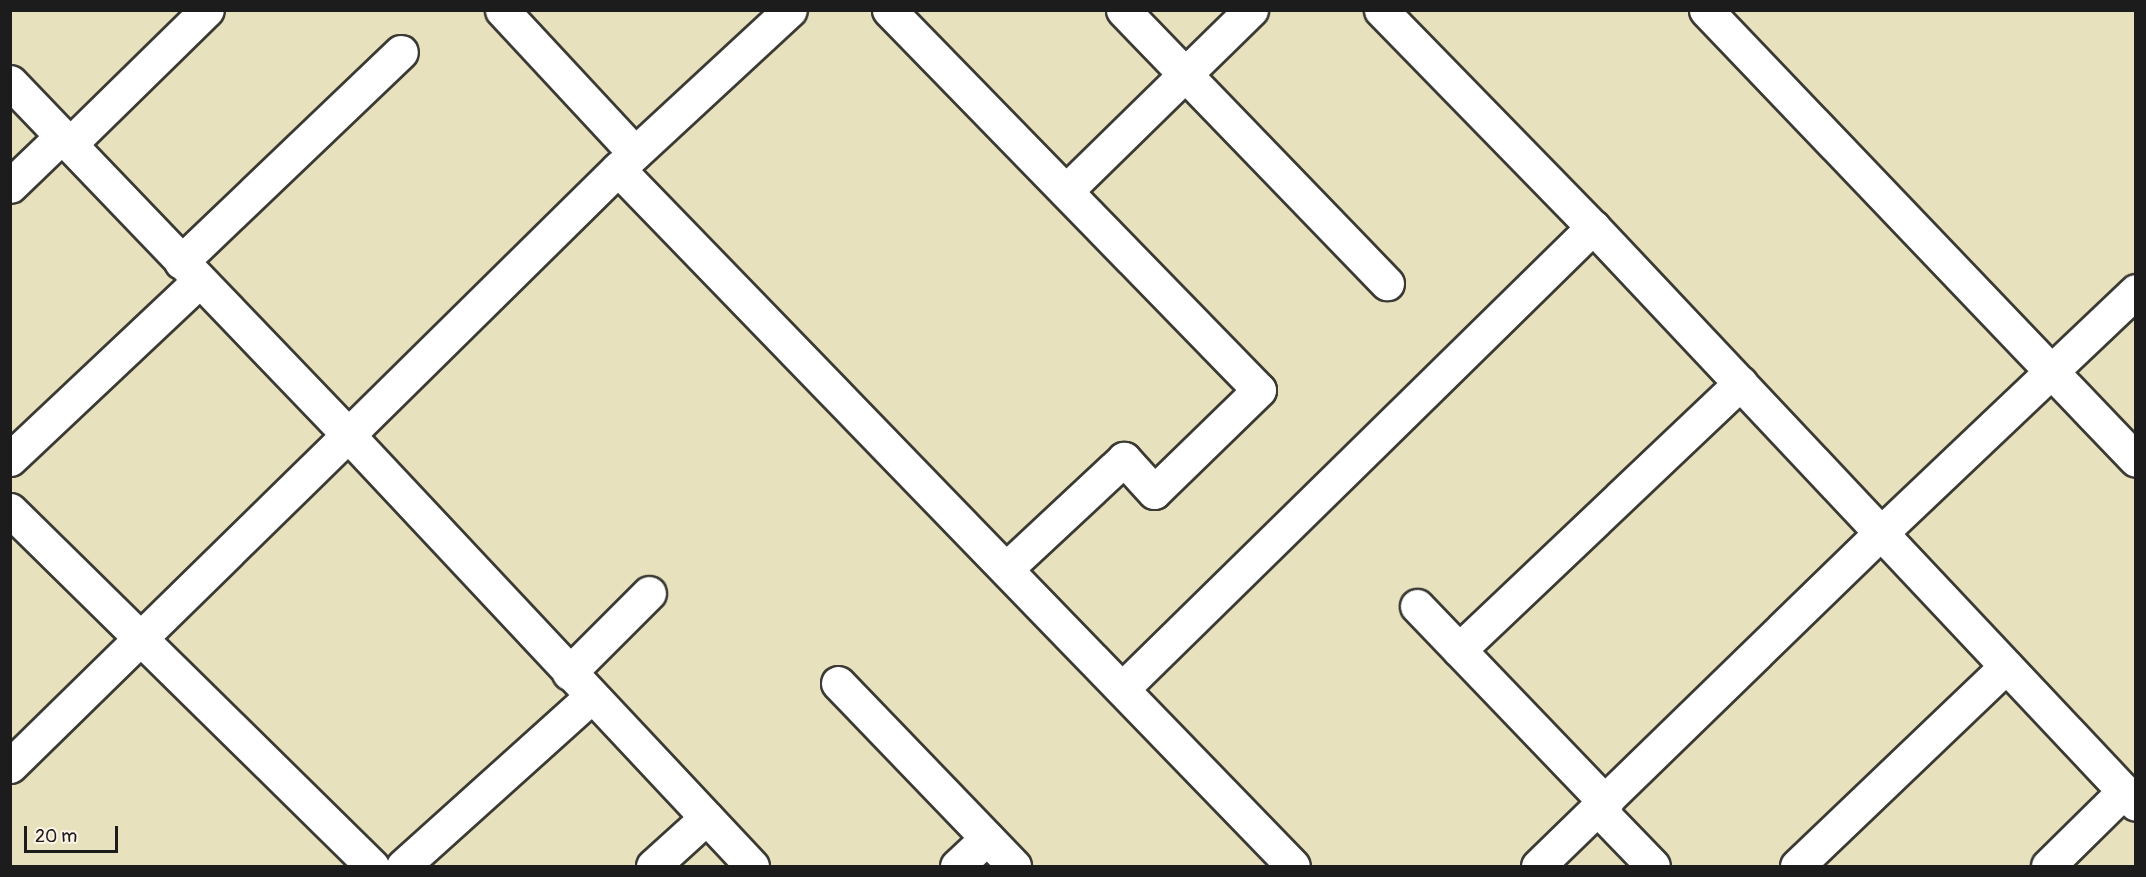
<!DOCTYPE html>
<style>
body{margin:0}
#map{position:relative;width:2146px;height:877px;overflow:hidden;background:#e8e1be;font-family:Pangolin,sans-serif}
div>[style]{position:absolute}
.roads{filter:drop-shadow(2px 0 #3b3a34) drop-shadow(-2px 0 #3b3a34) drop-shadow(0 2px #3b3a34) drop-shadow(0 -2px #3b3a34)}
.street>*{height:33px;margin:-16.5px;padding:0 16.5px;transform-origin:16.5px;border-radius:16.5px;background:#fff}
span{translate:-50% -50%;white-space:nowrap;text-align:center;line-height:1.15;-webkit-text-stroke:6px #fcf5e5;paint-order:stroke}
.frame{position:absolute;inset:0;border:12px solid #1c1c1c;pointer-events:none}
.scale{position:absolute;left:24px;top:826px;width:94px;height:27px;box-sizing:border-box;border:3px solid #1c1c1c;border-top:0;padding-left:8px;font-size:18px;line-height:21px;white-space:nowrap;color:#1c1c1c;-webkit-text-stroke:4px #fcf5e5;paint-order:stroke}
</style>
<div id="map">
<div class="roads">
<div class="street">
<i style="left:502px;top:10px;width:195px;rotate:47.1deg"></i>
<i style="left:889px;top:10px;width:530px;rotate:45.76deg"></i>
<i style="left:1259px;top:390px;width:146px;rotate:135.8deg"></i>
<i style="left:1154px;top:492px;width:45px;rotate:-132.3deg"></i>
<i style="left:1124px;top:459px;width:161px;rotate:137deg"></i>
<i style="left:1123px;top:10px;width:380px;rotate:46deg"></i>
<i style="left:1381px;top:10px;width:303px;rotate:45.7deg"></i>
<i style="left:1593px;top:227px;width:792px;rotate:46.74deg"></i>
<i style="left:1706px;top:10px;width:622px;rotate:46.3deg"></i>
<i style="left:10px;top:82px;width:489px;rotate:46.2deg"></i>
<i style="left:348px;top:435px;width:473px;rotate:135.6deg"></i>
<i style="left:71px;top:143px;width:190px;rotate:-44.4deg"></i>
<i style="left:618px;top:169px;width:970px;rotate:45.92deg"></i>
<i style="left:10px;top:186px;width:72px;rotate:-43.9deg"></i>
<i style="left:1066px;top:191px;width:259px;rotate:-44.4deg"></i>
<i style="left:181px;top:262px;width:304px;rotate:-43.7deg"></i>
<i style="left:10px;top:459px;width:260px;rotate:-43.3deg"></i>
<i style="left:10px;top:510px;width:508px;rotate:44.52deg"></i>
<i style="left:1417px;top:606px;width:273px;rotate:46.2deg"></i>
<i style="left:1459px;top:650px;width:388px;rotate:-43.5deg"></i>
<i style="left:569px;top:673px;width:113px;rotate:-45deg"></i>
<i style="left:838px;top:683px;width:254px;rotate:46.1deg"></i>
<i style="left:1122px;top:689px;width:660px;rotate:-44.45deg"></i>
<i style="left:1598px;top:809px;width:79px;rotate:46deg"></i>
<i style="left:403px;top:866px;width:253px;rotate:-42deg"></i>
<i style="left:653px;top:866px;width:72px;rotate:-42.2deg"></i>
<i style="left:752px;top:866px;width:591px;rotate:-133.15deg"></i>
<i style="left:348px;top:435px;width:379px;rotate:-44.6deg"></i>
<i style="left:618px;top:169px;width:234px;rotate:-42.8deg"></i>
<i style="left:957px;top:866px;width:41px;rotate:-43deg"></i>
<i style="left:1538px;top:866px;width:479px;rotate:-44.2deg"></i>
<i style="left:1882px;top:532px;width:350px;rotate:-43.5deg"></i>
<i style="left:1797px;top:866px;width:289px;rotate:-43.7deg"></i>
<i style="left:2048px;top:866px;width:107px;rotate:-44.6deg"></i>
</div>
</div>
<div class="frame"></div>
<div class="scale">20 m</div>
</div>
